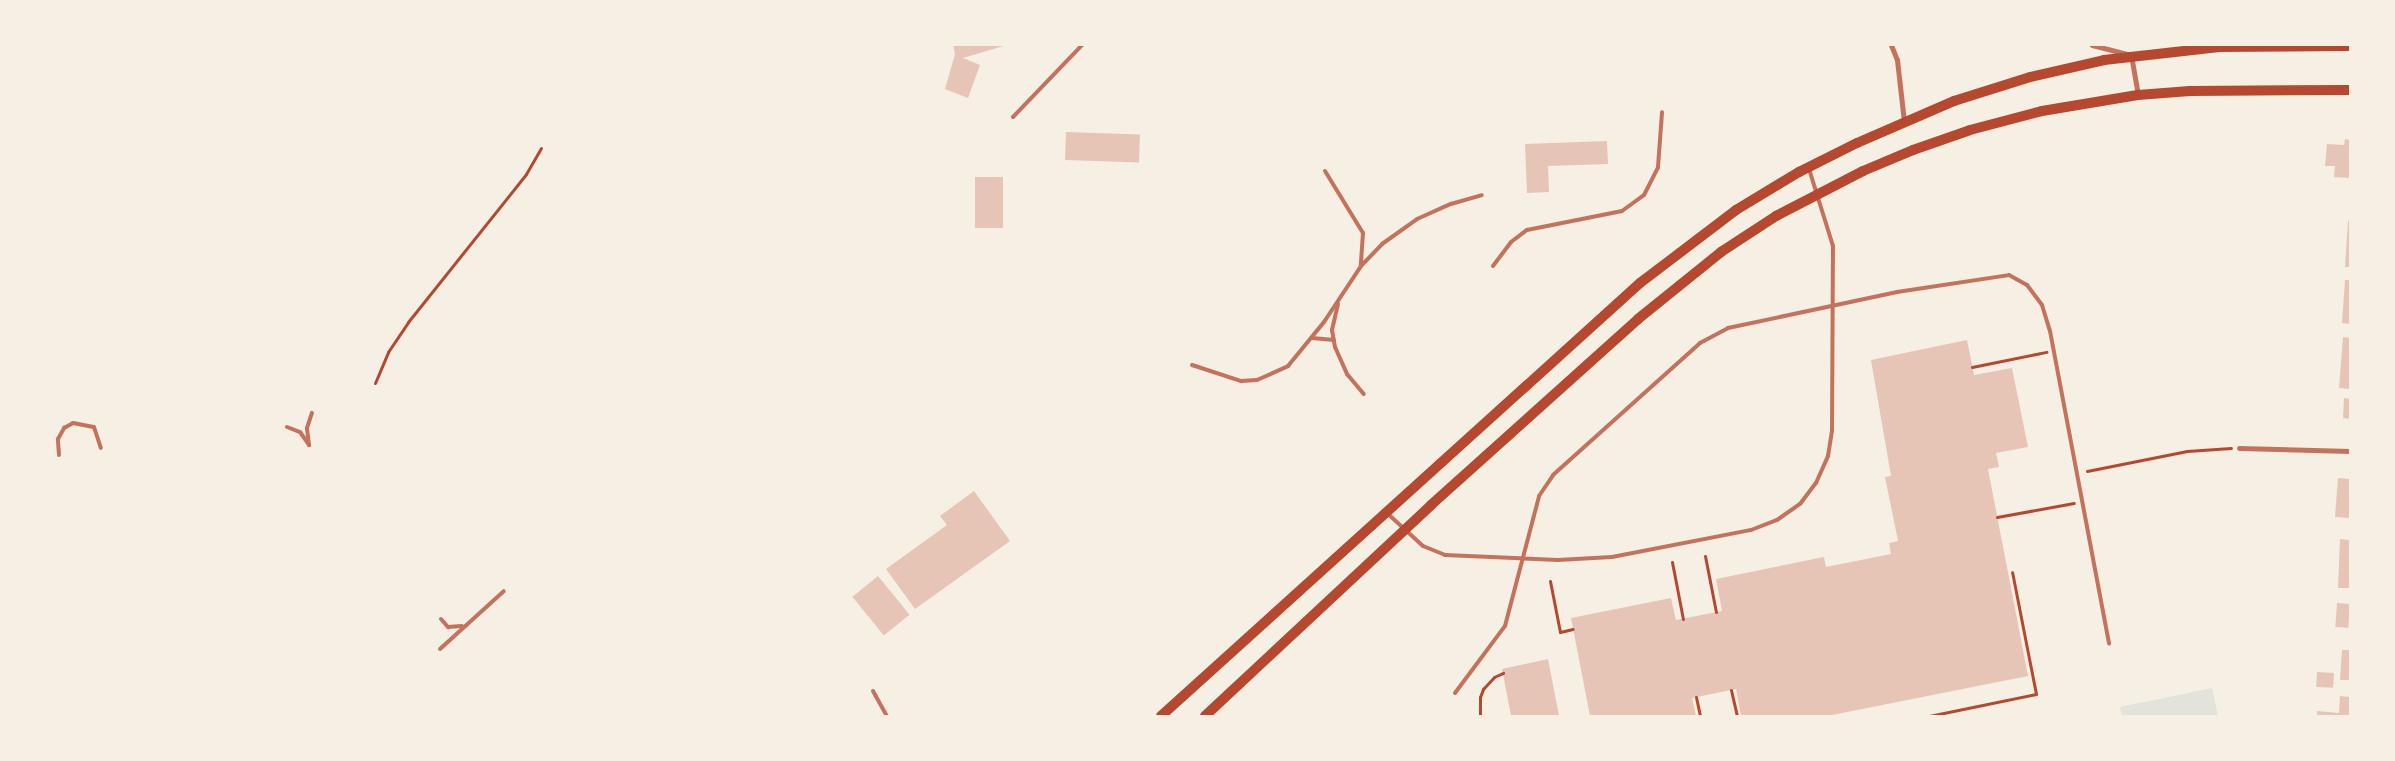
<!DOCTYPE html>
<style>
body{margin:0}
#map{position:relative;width:2395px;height:761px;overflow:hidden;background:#f6efe4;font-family:Arial,sans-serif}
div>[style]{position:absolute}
.green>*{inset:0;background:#e2e4dc}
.building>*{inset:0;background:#e6c5b7;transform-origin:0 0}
.path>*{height:3px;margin:-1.5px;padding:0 1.5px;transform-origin:1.5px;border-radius:1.5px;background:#b5482f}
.service>*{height:4px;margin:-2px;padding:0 2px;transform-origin:2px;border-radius:2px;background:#c5725c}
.minor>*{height:5px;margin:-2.5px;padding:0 2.5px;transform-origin:2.5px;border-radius:2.5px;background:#c5725c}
.secondary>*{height:10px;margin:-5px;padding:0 5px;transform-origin:5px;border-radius:5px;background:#b5482f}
span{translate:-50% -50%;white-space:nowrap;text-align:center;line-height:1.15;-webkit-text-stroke:5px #f6efe4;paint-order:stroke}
.frame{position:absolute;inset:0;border:46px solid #f6efe4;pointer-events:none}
</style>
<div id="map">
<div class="green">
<i style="clip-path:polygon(2212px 688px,2218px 716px,2122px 716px,2120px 707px)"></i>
</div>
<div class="building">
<i style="clip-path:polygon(953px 45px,1007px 45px,963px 58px,980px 65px,968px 98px,945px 89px,955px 54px)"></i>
<i style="left:1066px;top:132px;width:74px;height:28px;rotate:2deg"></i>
<i style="clip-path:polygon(2345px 139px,2350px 140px,2350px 178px,2334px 177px,2335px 166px,2325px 166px,2327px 144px,2344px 145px)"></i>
<i style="clip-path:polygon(1607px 141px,1608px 164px,1548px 166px,1549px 192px,1527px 193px,1525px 144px)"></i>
<i style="left:1003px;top:177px;width:51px;height:28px;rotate:90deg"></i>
<i style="clip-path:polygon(2348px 221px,2350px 221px,2350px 267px,2345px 267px)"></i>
<i style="clip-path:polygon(2345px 280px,2350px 280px,2350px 324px,2342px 323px)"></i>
<i style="clip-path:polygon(2343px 337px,2350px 338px,2350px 389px,2339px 388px)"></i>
<i style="clip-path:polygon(1967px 340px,1974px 375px,2012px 368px,2028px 447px,1996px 453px,1999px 467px,1988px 469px,2028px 676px,1827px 716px,1741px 716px,1736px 689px,1692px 698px,1696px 716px,1590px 716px,1571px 618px,1671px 598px,1676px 620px,1722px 611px,1716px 579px,1824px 557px,1826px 567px,1891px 554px,1889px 543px,1898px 541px,1885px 477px,1891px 476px,1871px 360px)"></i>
<i style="clip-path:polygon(2344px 398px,2350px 399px,2350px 419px,2343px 418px)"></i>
<i style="clip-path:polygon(2338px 478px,2350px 479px,2350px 518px,2335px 517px)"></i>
<i style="clip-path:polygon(974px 491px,1010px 541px,915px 609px,886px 569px,947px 525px,940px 516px)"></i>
<i style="clip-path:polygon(2340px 539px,2350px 540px,2350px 588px,2338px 588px)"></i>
<i style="left:878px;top:576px;width:50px;height:33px;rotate:51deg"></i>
<i style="left:2337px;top:603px;width:13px;height:24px;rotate:4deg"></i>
<i style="clip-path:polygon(2342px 650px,2350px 650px,2350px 680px,2340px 680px)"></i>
<i style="clip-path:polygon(1548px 659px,1559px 716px,1511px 716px,1502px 669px)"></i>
<i style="left:2317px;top:672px;width:17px;height:15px;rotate:3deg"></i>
<i style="clip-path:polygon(2340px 696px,2350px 697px,2350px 716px,2317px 716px,2317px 711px,2339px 713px)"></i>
</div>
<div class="path">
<i style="left:1972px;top:367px;width:76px;rotate:-11.5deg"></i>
<i style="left:375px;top:383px;width:34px;rotate:-67deg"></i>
<i style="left:388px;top:352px;width:36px;rotate:-56deg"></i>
<i style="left:408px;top:322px;width:189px;rotate:-51.4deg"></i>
<i style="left:526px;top:174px;width:30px;rotate:-60deg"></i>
<i style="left:2087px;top:471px;width:102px;rotate:-11.3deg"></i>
<i style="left:2187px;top:451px;width:44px;rotate:-3.9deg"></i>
<i style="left:1997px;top:517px;width:78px;rotate:-10.3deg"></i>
<i style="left:1705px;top:556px;width:57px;rotate:78.9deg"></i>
<i style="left:1672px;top:562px;width:58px;rotate:79.1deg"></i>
<i style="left:1550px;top:581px;width:52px;rotate:78.9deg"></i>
<i style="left:1560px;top:632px;width:13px;rotate:-13deg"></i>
<i style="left:1731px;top:690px;width:27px;rotate:77deg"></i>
<i style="left:1696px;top:697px;width:19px;rotate:78deg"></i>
<i style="left:1480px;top:716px;width:19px;rotate:-90deg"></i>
<i style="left:1480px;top:697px;width:9px;rotate:-69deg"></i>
<i style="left:1483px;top:689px;width:16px;rotate:-47deg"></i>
<i style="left:1494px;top:677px;width:10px;rotate:-24deg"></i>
<i style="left:1929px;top:716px;width:109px;rotate:-11.6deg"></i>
<i style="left:2036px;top:694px;width:124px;rotate:-101.1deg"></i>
</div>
<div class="service">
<i style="left:1013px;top:117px;width:100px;rotate:-46.2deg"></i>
<i style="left:1325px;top:171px;width:73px;rotate:58.5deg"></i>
<i style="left:1363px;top:233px;width:32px;rotate:94deg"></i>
<i style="left:1493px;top:266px;width:30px;rotate:-53deg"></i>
<i style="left:1511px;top:242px;width:20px;rotate:-37deg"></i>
<i style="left:1527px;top:230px;width:97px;rotate:-11.3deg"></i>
<i style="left:1622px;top:211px;width:27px;rotate:-36deg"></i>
<i style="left:1644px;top:195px;width:31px;rotate:-63deg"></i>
<i style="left:1658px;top:167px;width:55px;rotate:-85.8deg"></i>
<i style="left:1338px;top:304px;width:27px;rotate:103deg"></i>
<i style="left:1332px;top:330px;width:17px;rotate:80deg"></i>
<i style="left:1335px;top:347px;width:30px;rotate:66deg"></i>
<i style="left:1347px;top:374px;width:26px;rotate:50deg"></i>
<i style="left:1312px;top:338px;width:22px;rotate:5deg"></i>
<i style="left:1192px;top:365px;width:52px;rotate:18.1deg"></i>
<i style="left:1241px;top:381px;width:16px;rotate:-4deg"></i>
<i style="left:1257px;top:380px;width:34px;rotate:-24deg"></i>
<i style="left:1288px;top:366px;width:57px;rotate:-50.7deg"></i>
<i style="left:1324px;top:322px;width:67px;rotate:-56.5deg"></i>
<i style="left:1361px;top:266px;width:30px;rotate:-46deg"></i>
<i style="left:1382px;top:244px;width:43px;rotate:-35.5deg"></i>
<i style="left:1417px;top:219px;width:37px;rotate:-24deg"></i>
<i style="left:1451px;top:204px;width:32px;rotate:-16deg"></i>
<i style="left:287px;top:427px;width:14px;rotate:21deg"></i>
<i style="left:300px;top:432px;width:16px;rotate:55deg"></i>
<i style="left:309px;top:445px;width:17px;rotate:-97deg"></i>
<i style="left:307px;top:428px;width:16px;rotate:-72deg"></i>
<i style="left:59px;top:455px;width:16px;rotate:-94deg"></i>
<i style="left:58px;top:439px;width:13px;rotate:-61deg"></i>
<i style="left:64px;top:428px;width:10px;rotate:-29deg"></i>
<i style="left:73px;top:423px;width:21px;rotate:11deg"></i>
<i style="left:94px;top:427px;width:22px;rotate:72deg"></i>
<i style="left:1388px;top:514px;width:47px;rotate:42.4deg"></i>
<i style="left:1423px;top:546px;width:24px;rotate:22deg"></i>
<i style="left:1445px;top:555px;width:113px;rotate:2.5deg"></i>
<i style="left:1558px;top:560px;width:54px;rotate:-3.2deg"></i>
<i style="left:1612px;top:557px;width:142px;rotate:-11deg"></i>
<i style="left:1751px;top:530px;width:28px;rotate:-21deg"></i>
<i style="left:1777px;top:520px;width:28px;rotate:-35deg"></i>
<i style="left:1800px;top:504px;width:26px;rotate:-53deg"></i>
<i style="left:1816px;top:483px;width:30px;rotate:-66deg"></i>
<i style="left:1828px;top:456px;width:26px;rotate:-81deg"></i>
<i style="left:1832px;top:430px;width:184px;rotate:-89.7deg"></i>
<i style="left:1833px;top:246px;width:81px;rotate:-107.3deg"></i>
<i style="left:441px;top:619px;width:11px;rotate:49deg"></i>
<i style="left:448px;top:627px;width:14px;rotate:-4deg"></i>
<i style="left:440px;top:649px;width:86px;rotate:-42.2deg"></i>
<i style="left:873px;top:691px;width:29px;rotate:61deg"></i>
<i style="left:1455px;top:693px;width:84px;rotate:-53.3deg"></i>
<i style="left:1505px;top:626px;width:134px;rotate:-75.3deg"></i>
<i style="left:1539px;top:496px;width:25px;rotate:-56deg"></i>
<i style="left:1553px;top:475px;width:198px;rotate:-41.9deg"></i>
<i style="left:1700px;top:343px;width:32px;rotate:-28deg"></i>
<i style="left:1728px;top:328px;width:173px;rotate:-12deg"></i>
<i style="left:1897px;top:292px;width:113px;rotate:-8.6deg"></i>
<i style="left:2009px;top:275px;width:21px;rotate:29deg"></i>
<i style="left:2027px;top:285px;width:25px;rotate:53deg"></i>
<i style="left:2042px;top:305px;width:27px;rotate:73deg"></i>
<i style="left:2050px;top:331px;width:318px;rotate:79.3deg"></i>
</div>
<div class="minor">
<i style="left:1891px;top:45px;width:16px;rotate:68deg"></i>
<i style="left:1897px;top:60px;width:61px;rotate:83.5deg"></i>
<i style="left:2092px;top:45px;width:40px;rotate:14.4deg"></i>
<i style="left:2131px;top:55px;width:41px;rotate:80.1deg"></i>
<i style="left:2239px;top:448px;width:111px;rotate:1.5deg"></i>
</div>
<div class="secondary">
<i style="left:1161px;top:716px;width:646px;rotate:-42.11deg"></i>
<i style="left:1640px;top:283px;width:121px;rotate:-37.2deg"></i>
<i style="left:1736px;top:210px;width:74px;rotate:-31.1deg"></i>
<i style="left:1799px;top:172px;width:65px;rotate:-26.6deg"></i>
<i style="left:1857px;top:143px;width:106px;rotate:-23.4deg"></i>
<i style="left:1954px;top:101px;width:80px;rotate:-17.5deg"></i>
<i style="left:2030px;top:77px;width:76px;rotate:-12.9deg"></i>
<i style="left:2104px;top:60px;width:116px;rotate:-6.4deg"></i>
<i style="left:2219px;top:47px;width:131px;rotate:-0.4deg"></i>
<i style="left:1205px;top:716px;width:309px;rotate:-43deg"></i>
<i style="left:1431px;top:505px;width:278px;rotate:-41.9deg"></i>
<i style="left:1638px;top:319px;width:107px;rotate:-38.9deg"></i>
<i style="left:1721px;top:252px;width:66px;rotate:-33.2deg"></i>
<i style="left:1776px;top:216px;width:98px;rotate:-27.3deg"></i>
<i style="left:1863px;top:171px;width:54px;rotate:-22.8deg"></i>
<i style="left:1913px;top:150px;width:60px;rotate:-19.3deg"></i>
<i style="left:1970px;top:130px;width:74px;rotate:-14.8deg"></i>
<i style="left:2042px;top:111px;width:97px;rotate:-9.5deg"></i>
<i style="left:2138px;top:95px;width:52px;rotate:-4.4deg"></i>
<i style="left:2190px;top:91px;width:160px;rotate:-0.4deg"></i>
</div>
<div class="frame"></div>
</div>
